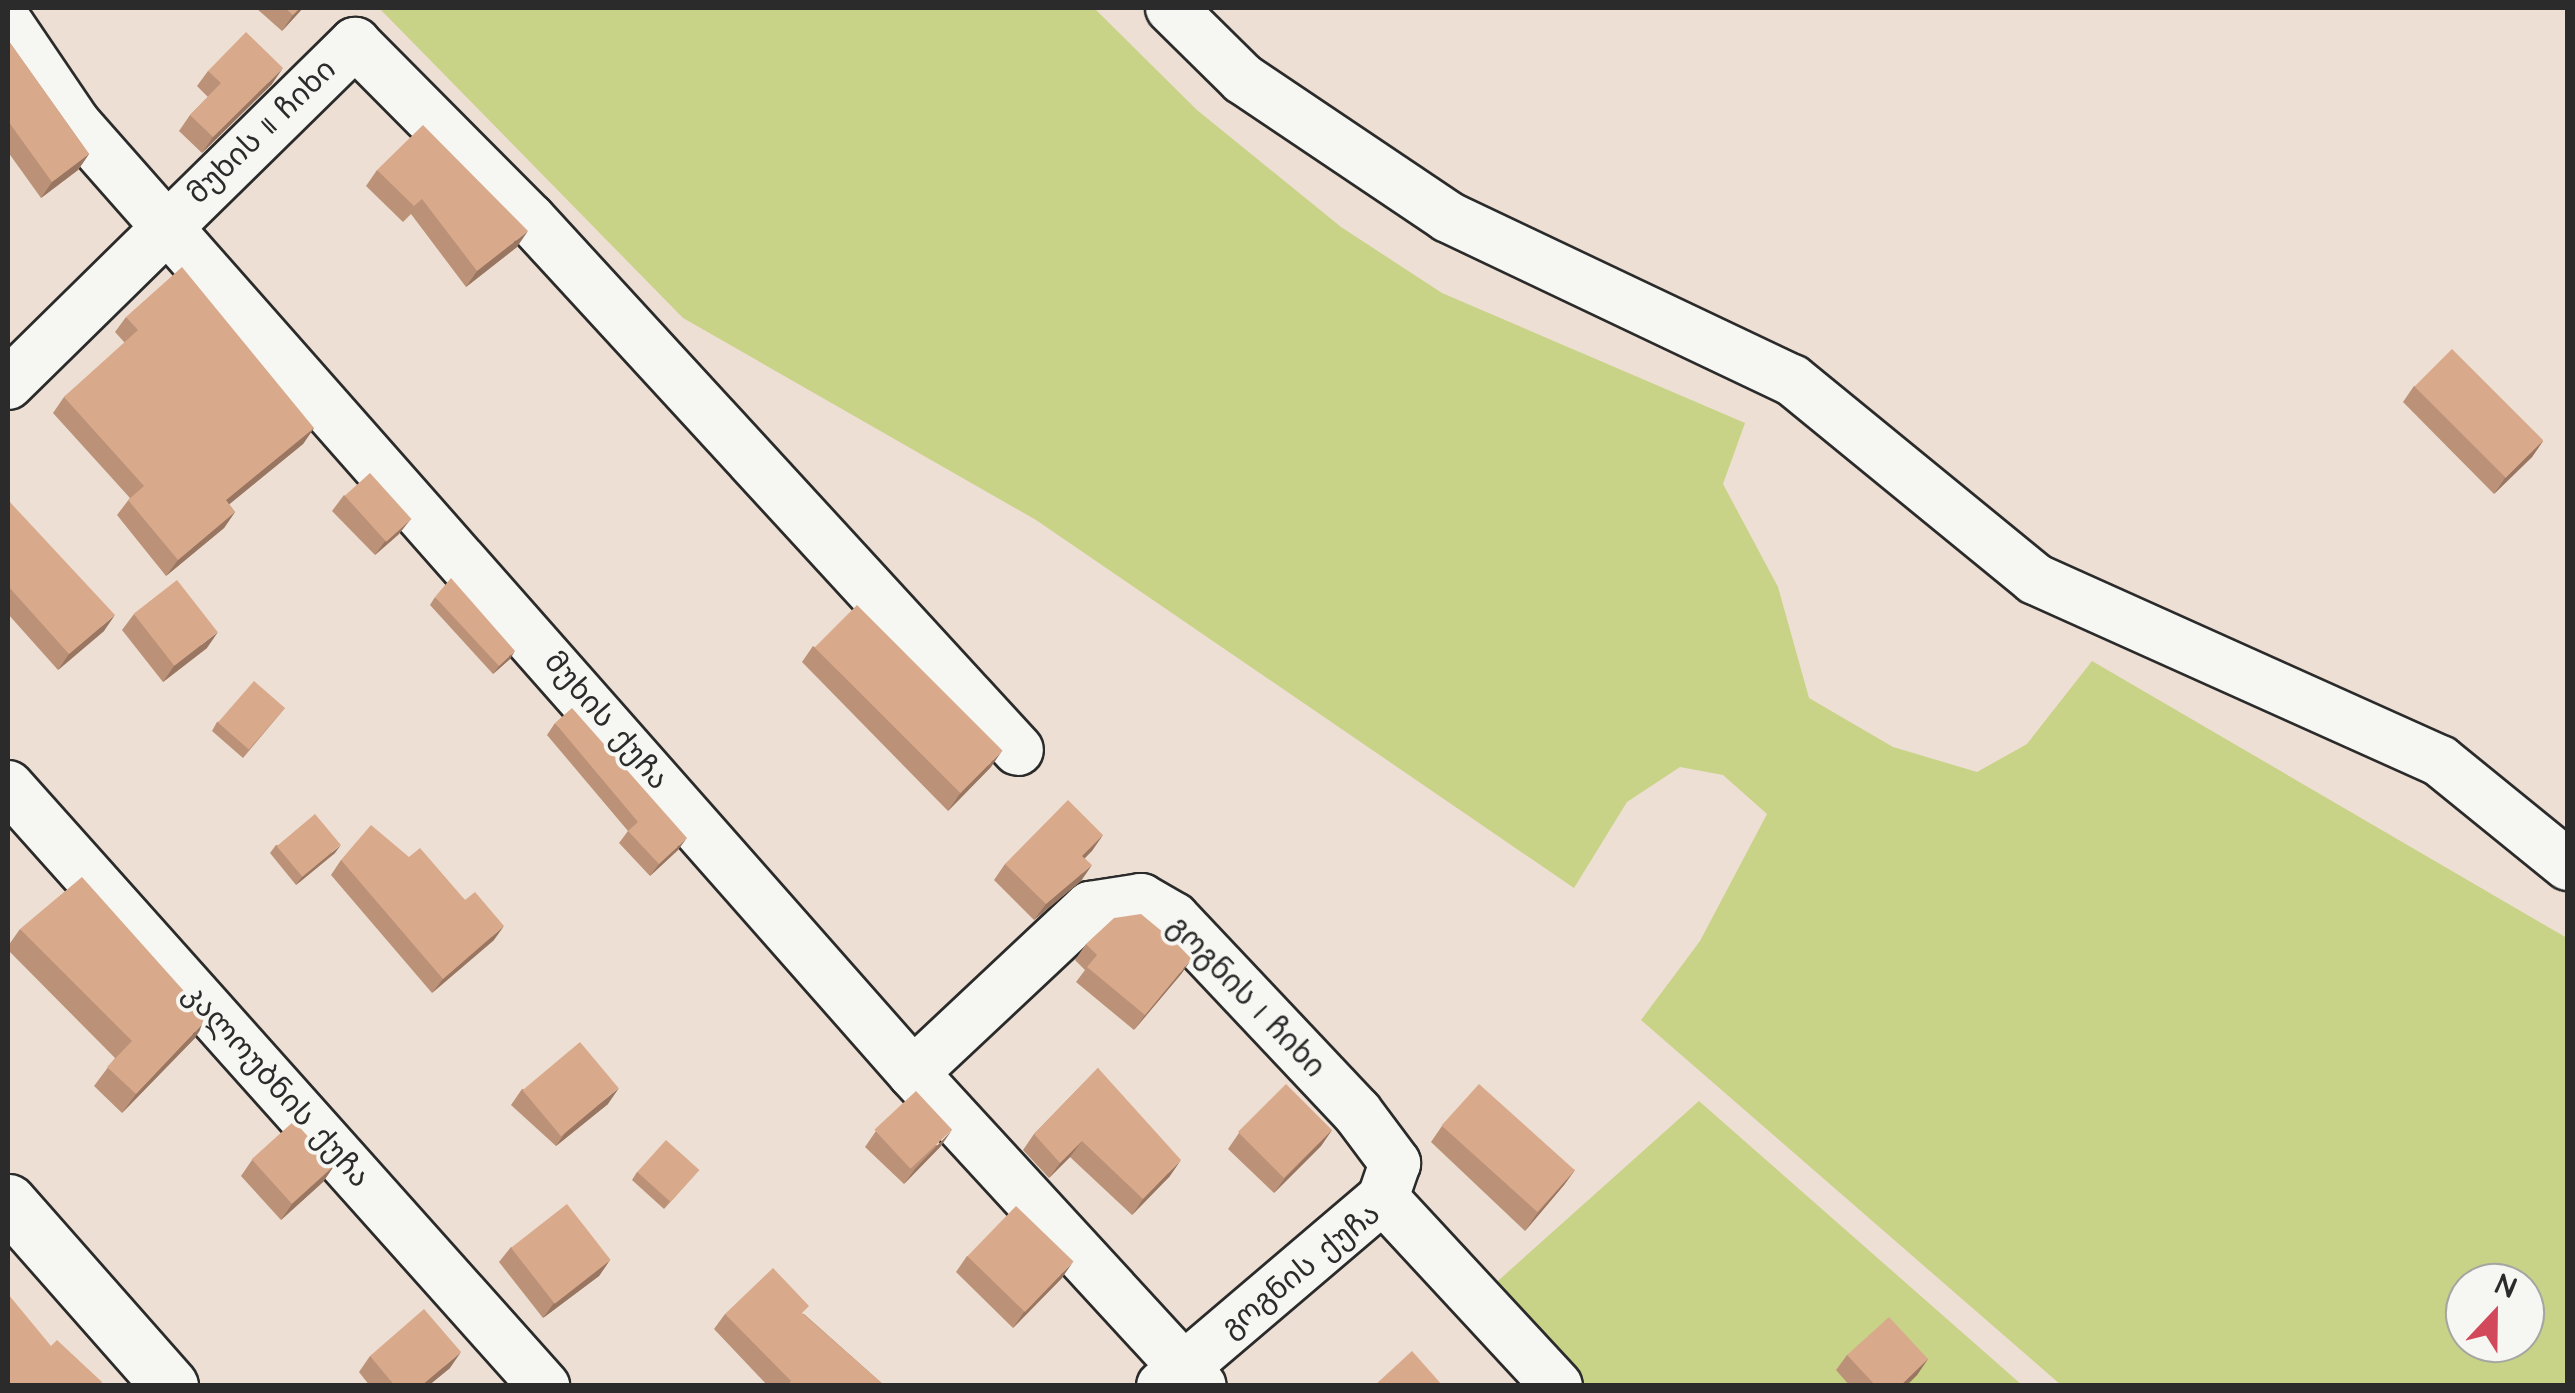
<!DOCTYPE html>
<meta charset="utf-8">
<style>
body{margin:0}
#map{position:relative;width:2575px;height:1393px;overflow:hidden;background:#eddfd3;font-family:"Architects Daughter","Noto Sans Georgian",sans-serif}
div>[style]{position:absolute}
.green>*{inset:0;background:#c8d387}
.roads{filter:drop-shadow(2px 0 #2b2b2b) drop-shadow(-2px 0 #2b2b2b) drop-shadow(0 2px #2b2b2b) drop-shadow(0 -2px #2b2b2b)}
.street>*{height:50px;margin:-25px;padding:0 25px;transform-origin:25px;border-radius:25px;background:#f6f6f2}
.secondary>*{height:55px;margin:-27.5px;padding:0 27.5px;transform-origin:27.5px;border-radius:27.5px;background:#f6f6f2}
.wall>*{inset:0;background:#bb9178}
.shaded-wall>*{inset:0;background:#987661}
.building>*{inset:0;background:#d9a98b;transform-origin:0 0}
span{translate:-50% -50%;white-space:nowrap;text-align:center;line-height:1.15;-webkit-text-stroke:8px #f6f6f2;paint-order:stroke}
.street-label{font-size:30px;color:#2b2b2b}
.frame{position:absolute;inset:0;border:10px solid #2b2b2b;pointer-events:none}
.north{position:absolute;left:2445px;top:1263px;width:100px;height:100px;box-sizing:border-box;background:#f6f6f2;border:2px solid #a5a5a2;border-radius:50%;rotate:22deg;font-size:28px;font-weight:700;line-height:40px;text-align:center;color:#2b2b2b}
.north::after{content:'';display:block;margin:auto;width:35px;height:45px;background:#d1495b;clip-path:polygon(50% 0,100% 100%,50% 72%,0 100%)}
</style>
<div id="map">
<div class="green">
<i style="clip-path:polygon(evenodd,379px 8px,1094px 8px,1197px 110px,1341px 227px,1442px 293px,1745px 423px,1723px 484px,1778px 587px,1809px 698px,1893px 747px,1977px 772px,2027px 744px,2092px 661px,2567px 938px,2567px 1385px,2061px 1385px,1641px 1020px,1700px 941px,1767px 814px,1723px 775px,1680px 767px,1627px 802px,1574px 888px,1036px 520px,683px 318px,379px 8px,2465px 1283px,2525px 1283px,2525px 1343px,2465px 1343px,2465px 1283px)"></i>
<i style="clip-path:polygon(1699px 1101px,2022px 1385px,1517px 1385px,1555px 1352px,1490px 1288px)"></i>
</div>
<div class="roads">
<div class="street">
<i style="left:1171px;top:8px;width:101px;rotate:44.6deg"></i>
<i style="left:1243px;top:79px;width:247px;rotate:33.9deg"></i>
<i style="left:1448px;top:217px;width:381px;rotate:25.4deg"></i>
<i style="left:1792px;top:380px;width:314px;rotate:39.3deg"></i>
<i style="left:2035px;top:579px;width:444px;rotate:24.2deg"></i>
<i style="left:2440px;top:761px;width:165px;rotate:39.1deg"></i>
<i style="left:8px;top:24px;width:120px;rotate:55.9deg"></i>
<i style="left:75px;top:123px;width:1267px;rotate:48.58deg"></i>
<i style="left:913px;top:1073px;width:425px;rotate:47.4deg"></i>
<i style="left:8px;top:384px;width:487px;rotate:-44.5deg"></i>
<i style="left:355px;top:43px;width:248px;rotate:45.2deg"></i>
<i style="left:530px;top:219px;width:721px;rotate:47.42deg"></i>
<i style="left:8px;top:786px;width:805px;rotate:48.22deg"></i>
<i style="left:913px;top:1073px;width:243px;rotate:-43.2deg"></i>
<i style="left:1090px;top:907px;width:52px;rotate:-8.9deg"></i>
<i style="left:1141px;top:899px;width:38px;rotate:30deg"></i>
<i style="left:1174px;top:918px;width:267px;rotate:46.7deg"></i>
<i style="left:1357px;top:1112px;width:64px;rotate:53.3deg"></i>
<i style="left:1395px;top:1163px;width:37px;rotate:109deg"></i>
<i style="left:1383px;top:1198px;width:256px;rotate:47.2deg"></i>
<i style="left:1162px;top:1386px;width:290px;rotate:-40.4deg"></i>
</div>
<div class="secondary">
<i style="left:8px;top:1202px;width:245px;rotate:48.6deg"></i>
</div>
</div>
<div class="wall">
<i style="clip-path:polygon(256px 8px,303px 8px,282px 31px)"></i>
<i style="clip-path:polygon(8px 40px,89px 154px,78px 170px,41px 198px,8px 152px)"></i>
<i style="clip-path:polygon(208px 71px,272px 84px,202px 153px,179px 131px,190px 115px,208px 97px,197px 86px)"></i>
<i style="clip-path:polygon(377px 170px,517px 247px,466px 287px,411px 214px,403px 222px,366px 186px)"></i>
<i style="clip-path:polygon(126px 317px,314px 428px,303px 444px,229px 504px,235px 512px,224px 528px,166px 576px,117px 515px,130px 498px,53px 413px,64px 397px,125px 343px,115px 332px)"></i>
<i style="clip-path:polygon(2414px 386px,2543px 441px,2532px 457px,2494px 494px,2403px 402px)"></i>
<i style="clip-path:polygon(344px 495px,399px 534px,375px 555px,332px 511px)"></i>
<i style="clip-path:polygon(8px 500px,104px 631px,58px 670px,8px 614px)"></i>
<i style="clip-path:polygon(435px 597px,510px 659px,493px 674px,430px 605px)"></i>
<i style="clip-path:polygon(134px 614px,207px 648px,163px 682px,122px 630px)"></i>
<i style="clip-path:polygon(813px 646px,991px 767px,948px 811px,802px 662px)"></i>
<i style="clip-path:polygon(285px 708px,243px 758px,212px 731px,217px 722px)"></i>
<i style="clip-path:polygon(555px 723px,678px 850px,650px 876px,619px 843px,628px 831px,547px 735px)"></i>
<i style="clip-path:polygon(1103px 835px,1085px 858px,1081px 881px,1034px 920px,994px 880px,1005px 864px)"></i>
<i style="clip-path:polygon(276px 845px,335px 853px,296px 885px,270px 853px)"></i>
<i style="clip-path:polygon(409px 857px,465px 900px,494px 940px,432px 993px,331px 875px,341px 860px)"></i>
<i style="clip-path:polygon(20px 929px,195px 1038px,122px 1113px,94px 1086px,115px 1058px,8px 950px,8px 946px)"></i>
<i style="clip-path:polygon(1086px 944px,1182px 973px,1134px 1030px,1076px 982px,1085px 970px,1075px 960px)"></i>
<i style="clip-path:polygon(1098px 1068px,1170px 1176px,1132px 1215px,1070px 1157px,1049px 1178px,1023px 1150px,1034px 1134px)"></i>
<i style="clip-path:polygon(522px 1089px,608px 1104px,556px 1146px,511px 1105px)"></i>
<i style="clip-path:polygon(1442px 1126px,1575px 1170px,1564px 1185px,1525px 1231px,1431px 1142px)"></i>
<i style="clip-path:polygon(1332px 1130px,1321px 1146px,1274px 1193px,1228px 1149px,1239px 1133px)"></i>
<i style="clip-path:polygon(876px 1131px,941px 1146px,904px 1184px,865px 1147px)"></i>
<i style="clip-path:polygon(252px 1160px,334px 1166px,323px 1182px,281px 1220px,241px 1176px)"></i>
<i style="clip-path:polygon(699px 1170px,664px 1209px,632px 1180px,637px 1172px)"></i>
<i style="clip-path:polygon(511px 1247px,610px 1260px,599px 1276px,543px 1318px,499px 1262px)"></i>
<i style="clip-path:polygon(967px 1256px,1062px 1278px,1013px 1328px,956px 1272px)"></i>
<i style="clip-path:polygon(725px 1314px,804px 1314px,885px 1386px,768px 1386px,714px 1329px)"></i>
<i style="clip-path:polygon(1847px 1355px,1928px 1359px,1917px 1375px,1906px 1386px,1850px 1386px,1836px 1370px)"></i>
<i style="clip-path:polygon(370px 1356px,450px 1368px,428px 1386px,370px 1386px,359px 1372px)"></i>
</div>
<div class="shaded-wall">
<i style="clip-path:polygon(300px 8px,303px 8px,282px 31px,293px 15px)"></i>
<i style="clip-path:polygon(283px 68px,272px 84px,202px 153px,213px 137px)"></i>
<i style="clip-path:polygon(89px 154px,78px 170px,41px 198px,52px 182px)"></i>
<i style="clip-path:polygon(528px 231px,517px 247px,466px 287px,477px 271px)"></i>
<i style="clip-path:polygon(314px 428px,303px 444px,215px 516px,226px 500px)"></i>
<i style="clip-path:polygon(2543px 441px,2532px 457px,2494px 494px,2505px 478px)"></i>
<i style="clip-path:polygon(235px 512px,224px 528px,166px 576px,178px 560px)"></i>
<i style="clip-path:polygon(411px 519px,399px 534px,375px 555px,386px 540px)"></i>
<i style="clip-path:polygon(115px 615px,104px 631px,58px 670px,69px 654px)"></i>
<i style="clip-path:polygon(218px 632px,207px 648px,163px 682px,174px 666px)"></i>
<i style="clip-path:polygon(515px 651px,510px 659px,493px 674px,499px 666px)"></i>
<i style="clip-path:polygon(1002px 751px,991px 767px,948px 811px,959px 795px)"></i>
<i style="clip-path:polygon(1103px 835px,1092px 851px,1071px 872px,1082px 856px)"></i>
<i style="clip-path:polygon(687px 838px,678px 850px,650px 876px,659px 864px)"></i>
<i style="clip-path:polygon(341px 845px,335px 853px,296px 885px,302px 877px)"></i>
<i style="clip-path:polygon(1092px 865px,1081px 881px,1034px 920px,1046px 904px)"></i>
<i style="clip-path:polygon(504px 926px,494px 940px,432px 993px,443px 979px)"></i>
<i style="clip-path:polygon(1193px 957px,1182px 973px,1134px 1030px,1145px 1015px)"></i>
<i style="clip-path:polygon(208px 1018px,195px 1038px,122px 1113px,136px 1094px)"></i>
<i style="clip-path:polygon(619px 1088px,608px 1104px,556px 1146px,567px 1130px)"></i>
<i style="clip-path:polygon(952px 1130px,941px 1146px,904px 1184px,915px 1169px)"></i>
<i style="clip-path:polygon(1332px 1130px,1321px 1146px,1274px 1193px,1285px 1178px)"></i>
<i style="clip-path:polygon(1082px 1141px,1070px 1157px,1049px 1178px,1060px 1163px)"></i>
<i style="clip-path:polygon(1181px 1160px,1170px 1176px,1132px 1215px,1143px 1199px)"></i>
<i style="clip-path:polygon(334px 1166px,323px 1182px,281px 1220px,292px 1204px)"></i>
<i style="clip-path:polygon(1575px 1170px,1564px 1185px,1525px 1231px,1536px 1215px)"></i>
<i style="clip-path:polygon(610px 1260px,599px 1276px,543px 1318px,554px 1303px)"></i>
<i style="clip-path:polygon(1073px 1262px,1062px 1278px,1013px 1328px,1024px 1312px)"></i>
<i style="clip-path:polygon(461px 1352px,450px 1368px,428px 1386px,421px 1386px)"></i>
<i style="clip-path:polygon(1928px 1359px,1917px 1375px,1906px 1386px,1900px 1386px)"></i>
</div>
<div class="building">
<i style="clip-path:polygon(285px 8px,300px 8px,293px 15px)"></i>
<i style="clip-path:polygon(246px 32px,283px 68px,213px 137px,190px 115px,221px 83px,208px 71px)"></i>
<i style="clip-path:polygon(8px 40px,89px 154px,52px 182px,8px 121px)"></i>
<i style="clip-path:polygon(423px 125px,528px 231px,477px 271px,422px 199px,414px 206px,377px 170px)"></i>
<i style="clip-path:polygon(182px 267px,314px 428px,226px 500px,235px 512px,178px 560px,128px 500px,144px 486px,64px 397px,138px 330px,126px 317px)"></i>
<i style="left:2452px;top:349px;width:129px;height:53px;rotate:45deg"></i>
<i style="left:370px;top:473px;width:62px;height:34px;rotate:48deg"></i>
<i style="clip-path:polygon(8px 500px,115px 615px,69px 654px,8px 586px)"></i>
<i style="clip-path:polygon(451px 578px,515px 651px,499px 666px,435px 597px)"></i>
<i style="left:177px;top:580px;width:66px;height:55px;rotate:52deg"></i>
<i style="left:857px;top:605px;width:206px;height:60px;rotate:45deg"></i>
<i style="left:254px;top:681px;width:41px;height:55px;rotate:41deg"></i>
<i style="clip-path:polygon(572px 708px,687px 838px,659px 864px,628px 831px,638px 822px,555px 723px)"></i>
<i style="clip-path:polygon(1068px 800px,1103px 835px,1082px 856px,1092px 865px,1046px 904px,1005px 864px)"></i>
<i style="left:315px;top:814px;width:40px;height:50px;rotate:50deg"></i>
<i style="clip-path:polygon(371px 825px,409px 857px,420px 848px,465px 900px,475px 892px,504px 926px,443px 979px,341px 860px)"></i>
<i style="clip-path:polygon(82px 877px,208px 1018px,136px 1094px,107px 1067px,132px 1041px,20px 929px)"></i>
<i style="clip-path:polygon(1141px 914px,1193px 957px,1145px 1015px,1087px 967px,1097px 955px,1086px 944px,1114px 918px)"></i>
<i style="left:580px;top:1042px;width:60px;height:75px;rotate:50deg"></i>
<i style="clip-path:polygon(1098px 1068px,1181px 1160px,1143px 1199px,1082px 1141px,1060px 1163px,1034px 1134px)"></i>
<i style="left:1286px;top:1084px;width:65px;height:68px;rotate:45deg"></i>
<i style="left:1479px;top:1084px;width:129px;height:56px;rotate:42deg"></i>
<i style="left:916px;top:1091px;width:53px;height:57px;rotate:47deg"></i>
<i style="left:294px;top:1121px;width:60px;height:57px;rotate:48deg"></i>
<i style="left:666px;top:1140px;width:45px;height:43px;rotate:42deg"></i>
<i style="left:567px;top:1204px;width:71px;height:71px;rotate:52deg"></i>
<i style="left:1016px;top:1206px;width:80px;height:70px;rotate:44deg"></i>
<i style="clip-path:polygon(773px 1268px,809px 1306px,802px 1313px,885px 1386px,787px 1386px,791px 1381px,725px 1314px)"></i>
<i style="clip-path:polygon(8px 1294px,51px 1346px,57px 1340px,102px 1382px,99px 1386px,8px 1386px)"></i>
<i style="clip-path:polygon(424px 1309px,461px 1352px,421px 1386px,395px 1386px,370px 1356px)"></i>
<i style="clip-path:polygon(1889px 1317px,1928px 1359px,1900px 1386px,1876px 1386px,1847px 1355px)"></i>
<i style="clip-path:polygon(1412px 1351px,1443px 1386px,1374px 1386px)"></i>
</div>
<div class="street-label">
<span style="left:262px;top:132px;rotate:-44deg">მუხის II ჩიხი</span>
<span style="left:606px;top:721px;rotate:49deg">მუხის ქუჩა</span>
<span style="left:1246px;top:997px;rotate:46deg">გოგნის I ჩიხი</span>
<span style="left:276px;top:1086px;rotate:48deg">კალოუბნის ქუჩა</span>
<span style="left:1301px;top:1271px;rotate:-39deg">გოგნის ქუჩა</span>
</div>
<div class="frame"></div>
<div class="north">N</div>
</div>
